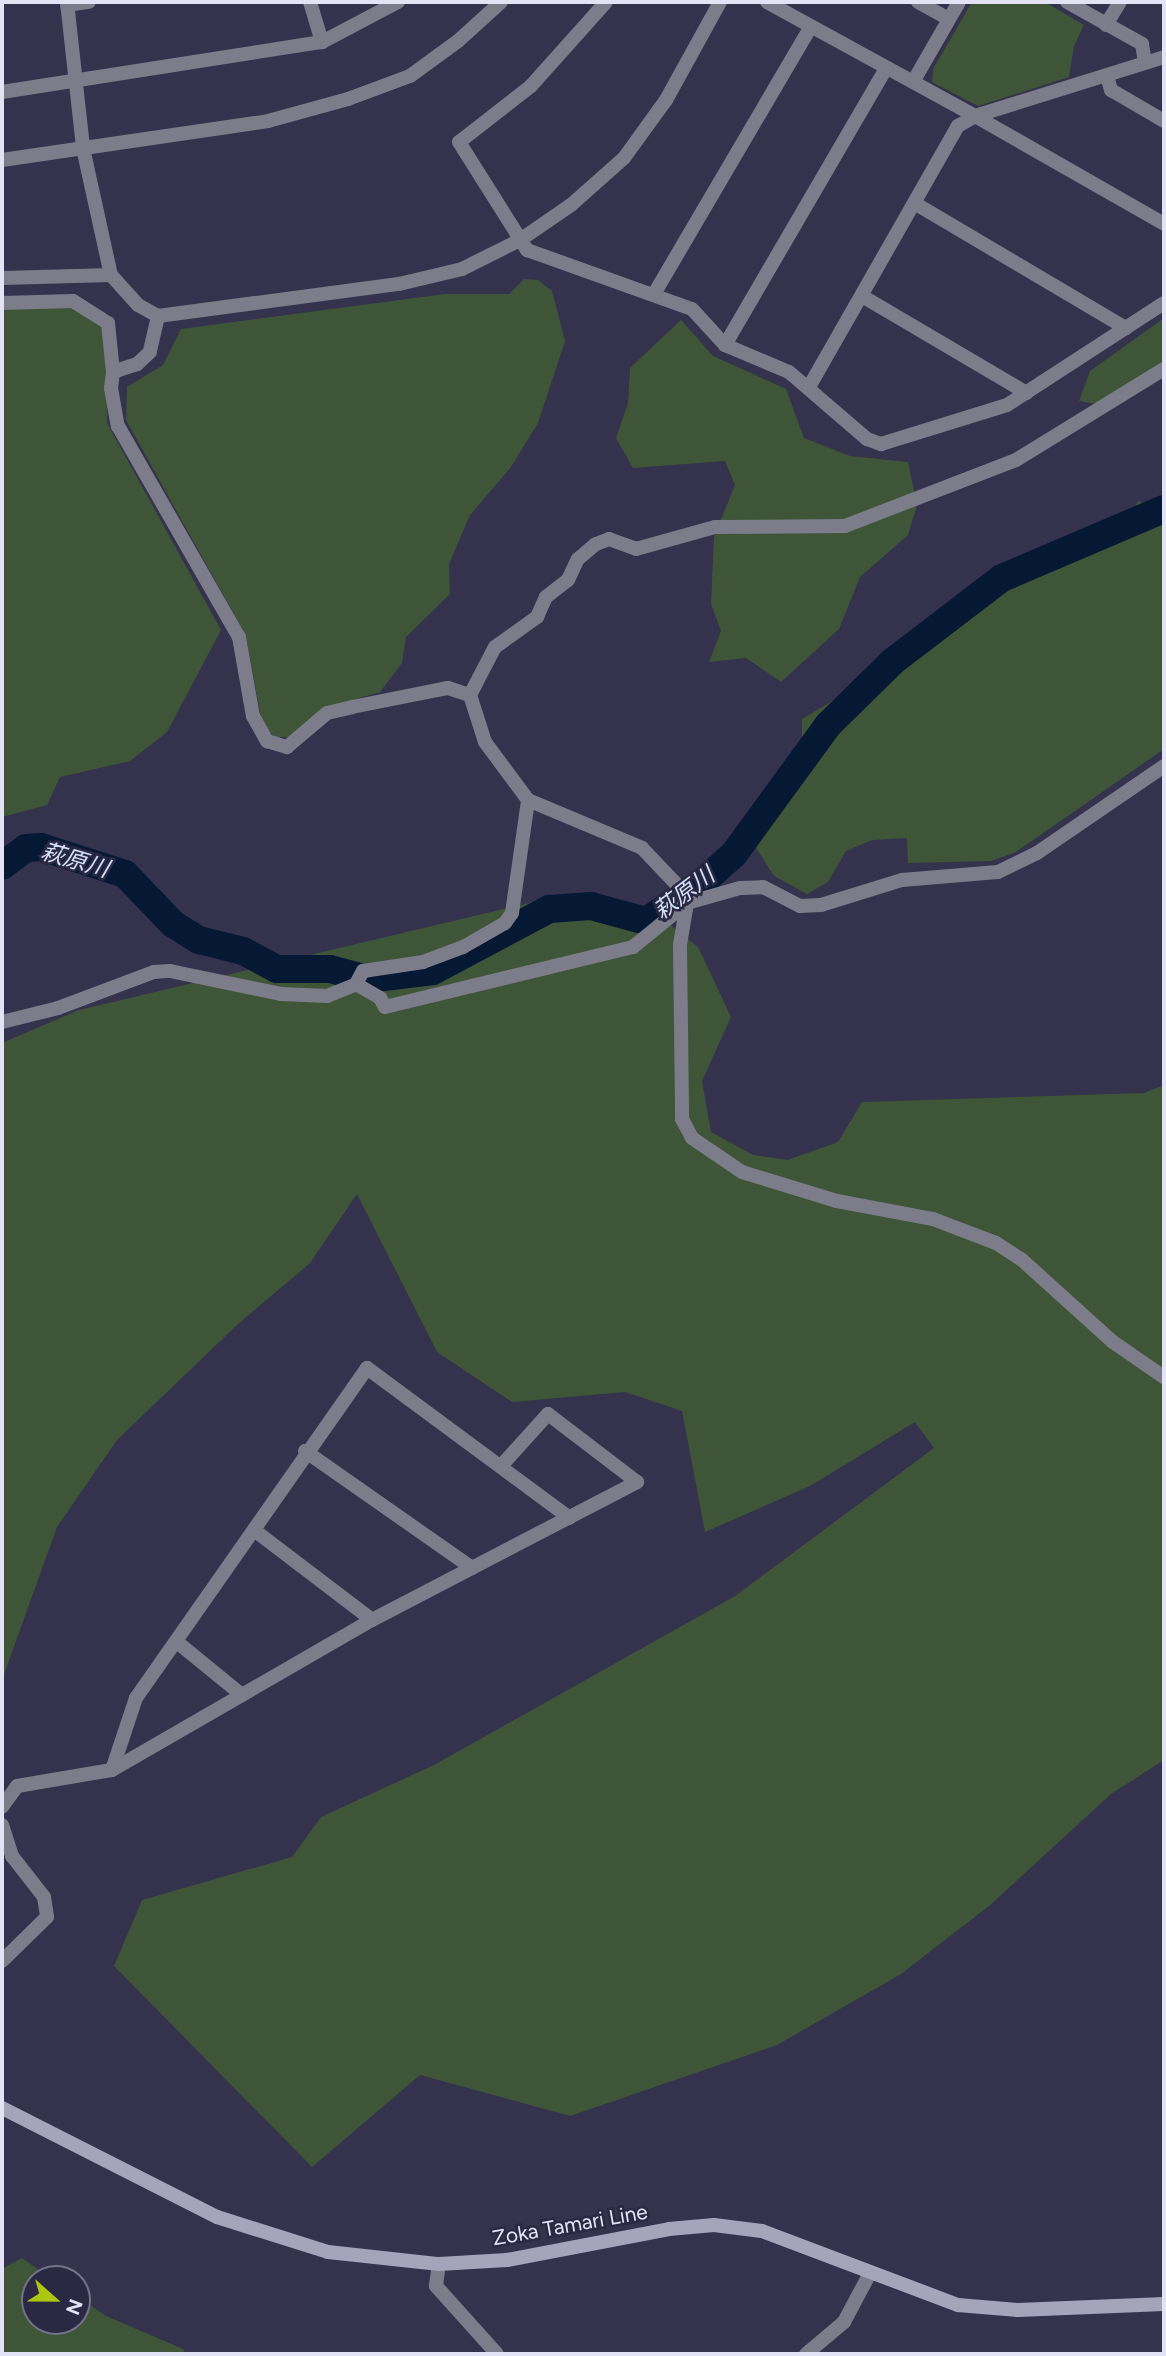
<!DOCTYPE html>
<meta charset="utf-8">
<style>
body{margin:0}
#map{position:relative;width:1166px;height:2356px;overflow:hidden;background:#34324d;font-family:Figtree,"Noto Sans JP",sans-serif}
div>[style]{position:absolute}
.green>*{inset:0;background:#3f5537}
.river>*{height:28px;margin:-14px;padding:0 14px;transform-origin:14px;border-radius:14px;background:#051934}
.minor>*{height:14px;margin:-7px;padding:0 7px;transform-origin:7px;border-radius:7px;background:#7d7c8a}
.tertiary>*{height:14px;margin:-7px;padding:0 7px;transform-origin:7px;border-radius:7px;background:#7d7c8a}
.secondary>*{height:14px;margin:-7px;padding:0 7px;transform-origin:7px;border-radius:7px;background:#a4a4ba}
span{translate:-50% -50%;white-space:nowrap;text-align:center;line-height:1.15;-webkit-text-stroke:5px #2a2842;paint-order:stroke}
.street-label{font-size:21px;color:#e4e3f5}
.water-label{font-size:23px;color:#d2e2f9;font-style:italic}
.frame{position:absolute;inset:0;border:4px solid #e4e3f5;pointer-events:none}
.north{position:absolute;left:21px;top:2265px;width:70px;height:70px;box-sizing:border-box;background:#2a2842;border:2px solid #74738a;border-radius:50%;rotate:111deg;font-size:19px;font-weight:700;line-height:28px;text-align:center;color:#e4e3f5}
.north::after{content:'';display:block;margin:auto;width:24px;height:32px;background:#acc612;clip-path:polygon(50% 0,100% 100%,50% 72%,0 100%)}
</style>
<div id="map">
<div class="green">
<i style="clip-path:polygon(972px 2px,1045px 2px,1084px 25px,1074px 46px,1069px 77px,978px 106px,932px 82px,933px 69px)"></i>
<i style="clip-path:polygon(524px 279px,538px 280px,552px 291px,565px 341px,538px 423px,511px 467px,470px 515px,449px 564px,450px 594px,406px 637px,402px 663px,380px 692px,322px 709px,290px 737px,276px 737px,263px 728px,246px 636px,126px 420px,127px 387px,163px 365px,181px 329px,445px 294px,509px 294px)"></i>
<i style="clip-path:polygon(72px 300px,111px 335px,107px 423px,221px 630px,167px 732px,130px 761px,60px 777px,47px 805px,2px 817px,2px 302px)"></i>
<i style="clip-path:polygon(1164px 318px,1164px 364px,1097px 404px,1079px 401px,1090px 371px)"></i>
<i style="clip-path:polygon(681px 320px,713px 356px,786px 389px,804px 438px,850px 456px,908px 462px,917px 505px,908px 535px,860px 577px,839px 629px,781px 682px,746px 658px,709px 662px,721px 631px,711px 604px,714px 537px,735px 485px,725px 461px,633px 468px,616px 438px,628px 403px,630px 368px)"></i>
<i style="clip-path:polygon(1138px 501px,1164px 511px,1164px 749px,1016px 852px,991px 861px,908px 863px,907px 838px,872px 840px,846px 851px,828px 882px,807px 894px,774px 876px,753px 843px,750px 808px,802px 739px,802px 719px,892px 665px,1026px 554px,1120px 536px)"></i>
<i style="clip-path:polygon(607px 900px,664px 920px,698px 947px,731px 1017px,702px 1081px,711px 1132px,753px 1155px,788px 1160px,838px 1142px,862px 1102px,1144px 1093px,1164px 1085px,1164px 1760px,1111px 1794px,989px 1906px,901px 1974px,777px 2045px,570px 2116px,420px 2075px,312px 2167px,114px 1966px,142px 1900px,292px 1857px,321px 1817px,434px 1765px,735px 1596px,934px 1448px,915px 1422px,810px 1486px,705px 1532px,682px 1411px,625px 1392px,512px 1402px,437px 1352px,357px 1194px,310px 1263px,238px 1324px,117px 1440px,57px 1527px,2px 1680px,2px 1043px,79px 1010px,533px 902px)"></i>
<i style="clip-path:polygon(22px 2258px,52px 2279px,35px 2279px,35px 2321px,77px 2321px,77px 2296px,106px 2316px,183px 2349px,186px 2354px,2px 2354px,2px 2269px)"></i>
</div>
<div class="river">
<i style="left:2px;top:866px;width:30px;rotate:-37deg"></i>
<i style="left:26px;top:848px;width:15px;rotate:-4deg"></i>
<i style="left:41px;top:847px;width:88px;rotate:17.8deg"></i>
<i style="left:125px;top:874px;width:69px;rotate:46.2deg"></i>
<i style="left:173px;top:924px;width:31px;rotate:32deg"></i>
<i style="left:199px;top:940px;width:45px;rotate:14deg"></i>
<i style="left:243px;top:951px;width:38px;rotate:28deg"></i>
<i style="left:277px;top:969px;width:53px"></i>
<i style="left:330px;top:969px;width:39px;rotate:15deg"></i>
<i style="left:368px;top:979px;width:65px;rotate:-7deg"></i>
<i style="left:433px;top:971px;width:132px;rotate:-28.1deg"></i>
<i style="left:549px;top:909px;width:42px;rotate:-4.1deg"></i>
<i style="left:591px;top:906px;width:57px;rotate:15.3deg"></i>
<i style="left:646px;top:921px;width:59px;rotate:-33.1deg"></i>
<i style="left:695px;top:889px;width:52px;rotate:-41.9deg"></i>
<i style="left:734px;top:854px;width:160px;rotate:-53.9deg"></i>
<i style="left:828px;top:725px;width:90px;rotate:-44.5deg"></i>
<i style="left:892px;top:662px;width:138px;rotate:-37.4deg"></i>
<i style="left:1002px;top:578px;width:176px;rotate:-23.1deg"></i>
</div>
<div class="minor">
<i style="left:67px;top:2px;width:147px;rotate:83.7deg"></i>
<i style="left:83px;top:148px;width:130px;rotate:77.6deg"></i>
<i style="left:111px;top:275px;width:40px;rotate:48deg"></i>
<i style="left:138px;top:305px;width:23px;rotate:29deg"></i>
<i style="left:158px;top:316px;width:243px;rotate:-7.6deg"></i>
<i style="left:399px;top:284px;width:65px;rotate:-13.4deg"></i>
<i style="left:462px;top:269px;width:65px;rotate:-26.6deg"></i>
<i style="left:520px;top:240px;width:62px;rotate:-34.5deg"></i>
<i style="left:571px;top:205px;width:71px;rotate:-41.6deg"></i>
<i style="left:624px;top:158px;width:72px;rotate:-54.1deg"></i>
<i style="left:666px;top:100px;width:112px;rotate:-61.1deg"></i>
<i style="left:310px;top:2px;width:42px;rotate:73.3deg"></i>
<i style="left:606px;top:2px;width:113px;rotate:131.8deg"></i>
<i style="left:531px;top:86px;width:91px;rotate:142.1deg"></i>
<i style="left:459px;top:142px;width:128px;rotate:57.8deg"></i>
<i style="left:527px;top:250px;width:175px;rotate:19.7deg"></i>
<i style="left:692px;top:309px;width:49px;rotate:47.5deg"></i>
<i style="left:725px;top:345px;width:69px;rotate:22.9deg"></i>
<i style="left:789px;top:372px;width:103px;rotate:40.7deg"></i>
<i style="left:867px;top:439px;width:15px;rotate:20deg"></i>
<i style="left:881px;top:444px;width:132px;rotate:-17.2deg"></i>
<i style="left:1007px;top:405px;width:187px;rotate:-33deg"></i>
<i style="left:767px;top:2px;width:237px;rotate:28.7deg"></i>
<i style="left:975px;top:116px;width:198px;rotate:-17.3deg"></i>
<i style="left:1067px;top:2px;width:86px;rotate:29.2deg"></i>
<i style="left:1142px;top:44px;width:19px;rotate:81deg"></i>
<i style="left:67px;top:5px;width:22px;rotate:-8deg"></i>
<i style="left:1106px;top:25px;width:27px;rotate:-59deg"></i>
<i style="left:1107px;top:76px;width:15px;rotate:74deg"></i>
<i style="left:1111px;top:90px;width:61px;rotate:30.3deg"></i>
<i style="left:913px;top:82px;width:92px;rotate:-60.1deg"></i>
<i style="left:2px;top:92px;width:324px;rotate:-8.9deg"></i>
<i style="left:322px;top:42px;width:86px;rotate:-27.8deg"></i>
<i style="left:916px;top:204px;width:244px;rotate:30.6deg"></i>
<i style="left:2px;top:278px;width:109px;rotate:-1.6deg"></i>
<i style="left:654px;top:294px;width:308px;rotate:-59.6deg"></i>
<i style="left:862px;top:296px;width:191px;rotate:30.5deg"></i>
<i style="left:2px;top:303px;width:71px;rotate:-1.6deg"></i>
<i style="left:73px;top:301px;width:41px;rotate:32.2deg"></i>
<i style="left:108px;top:323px;width:49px;rotate:84.2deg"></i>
<i style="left:158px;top:316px;width:37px;rotate:103deg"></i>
<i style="left:150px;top:352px;width:18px;rotate:137deg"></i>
<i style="left:137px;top:364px;width:25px;rotate:162deg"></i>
<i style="left:113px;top:372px;width:16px;rotate:97deg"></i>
<i style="left:111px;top:388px;width:39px;rotate:80deg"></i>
<i style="left:118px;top:426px;width:243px;rotate:60.2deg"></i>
<i style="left:239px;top:637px;width:80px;rotate:80deg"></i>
<i style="left:253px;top:716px;width:29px;rotate:61deg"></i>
<i style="left:267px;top:741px;width:21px;rotate:17deg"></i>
<i style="left:287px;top:747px;width:52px;rotate:-40.4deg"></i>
<i style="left:327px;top:713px;width:26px;rotate:-13deg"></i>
<i style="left:352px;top:707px;width:98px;rotate:-11.2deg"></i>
<i style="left:448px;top:688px;width:23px;rotate:18deg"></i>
<i style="left:470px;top:695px;width:49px;rotate:72.3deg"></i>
<i style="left:485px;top:742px;width:72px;rotate:53.4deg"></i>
<i style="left:528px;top:800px;width:124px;rotate:22.8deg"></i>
<i style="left:642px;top:848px;width:54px;rotate:46.5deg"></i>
<i style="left:679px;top:887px;width:18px;rotate:63deg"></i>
<i style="left:687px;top:903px;width:43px;rotate:99.5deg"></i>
<i style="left:680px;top:945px;width:174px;rotate:89.3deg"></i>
<i style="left:682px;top:1119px;width:21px;rotate:62deg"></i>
<i style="left:692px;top:1138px;width:60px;rotate:34.2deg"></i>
<i style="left:742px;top:1172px;width:99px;rotate:17deg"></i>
<i style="left:837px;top:1201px;width:98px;rotate:10.6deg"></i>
<i style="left:933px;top:1219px;width:67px;rotate:20.9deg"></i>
<i style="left:996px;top:1243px;width:30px;rotate:33deg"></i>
<i style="left:1021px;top:1259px;width:124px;rotate:42.1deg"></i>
<i style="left:1113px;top:1342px;width:62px;rotate:34.5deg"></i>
<i style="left:725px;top:345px;width:318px;rotate:-59.8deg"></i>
<i style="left:809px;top:387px;width:301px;rotate:-60.3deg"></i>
<i style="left:958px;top:126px;width:20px;rotate:-30deg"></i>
<i style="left:975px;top:116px;width:218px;rotate:29.7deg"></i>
<i style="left:470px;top:695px;width:54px;rotate:-62.5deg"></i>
<i style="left:495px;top:647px;width:52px;rotate:-35.5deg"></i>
<i style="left:537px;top:617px;width:22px;rotate:-66deg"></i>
<i style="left:546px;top:597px;width:28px;rotate:-38deg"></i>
<i style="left:568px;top:580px;width:23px;rotate:-65deg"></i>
<i style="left:578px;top:559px;width:23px;rotate:-40deg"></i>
<i style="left:596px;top:544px;width:14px;rotate:-21deg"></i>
<i style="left:609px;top:539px;width:29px;rotate:20deg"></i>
<i style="left:636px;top:549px;width:82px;rotate:-15.6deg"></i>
<i style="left:715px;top:527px;width:130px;rotate:-0.4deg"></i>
<i style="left:845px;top:526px;width:183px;rotate:-21.1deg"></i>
<i style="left:1016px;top:460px;width:174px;rotate:-31.6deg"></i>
<i style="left:356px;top:984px;width:28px;rotate:30deg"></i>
<i style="left:380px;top:998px;width:10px;rotate:61deg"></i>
<i style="left:385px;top:1007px;width:255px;rotate:-13.6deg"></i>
<i style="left:633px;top:947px;width:70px;rotate:-39.2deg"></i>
<i style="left:687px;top:903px;width:55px;rotate:-15.8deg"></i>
<i style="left:740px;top:888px;width:23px;rotate:-2deg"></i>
<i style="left:763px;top:887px;width:42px;rotate:27.2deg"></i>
<i style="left:800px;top:906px;width:21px;rotate:-3deg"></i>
<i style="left:821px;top:905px;width:85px;rotate:-17.2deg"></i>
<i style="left:902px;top:880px;width:96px;rotate:-4.8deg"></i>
<i style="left:998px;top:872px;width:43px;rotate:-26deg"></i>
<i style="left:1037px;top:853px;width:154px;rotate:-34.4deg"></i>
<i style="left:2px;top:1022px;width:58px;rotate:-14deg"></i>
<i style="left:58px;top:1008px;width:103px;rotate:-20.6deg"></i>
<i style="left:154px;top:972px;width:16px;rotate:-4deg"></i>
<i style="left:170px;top:971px;width:113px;rotate:11.7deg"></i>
<i style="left:281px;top:994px;width:46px;rotate:2.5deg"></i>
<i style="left:327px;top:996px;width:31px;rotate:-22deg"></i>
<i style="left:356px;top:984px;width:15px;rotate:-62deg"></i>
<i style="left:363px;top:971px;width:61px;rotate:-8.5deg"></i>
<i style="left:423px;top:962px;width:43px;rotate:-20.6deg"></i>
<i style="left:463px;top:947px;width:48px;rotate:-29.7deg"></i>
<i style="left:505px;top:923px;width:12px;rotate:-55deg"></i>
<i style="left:512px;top:913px;width:114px;rotate:-81.9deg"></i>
<i style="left:305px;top:1451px;width:204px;rotate:35deg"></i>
<i style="left:254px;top:1530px;width:148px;rotate:37.3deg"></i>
<i style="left:177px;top:1642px;width:84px;rotate:39.2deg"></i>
<i style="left:112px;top:1770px;width:76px;rotate:-71.6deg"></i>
<i style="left:136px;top:1698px;width:403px;rotate:-55deg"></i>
<i style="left:367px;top:1368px;width:252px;rotate:36.5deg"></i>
<i style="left:2px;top:1807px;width:26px;rotate:-54deg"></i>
<i style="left:17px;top:1786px;width:96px;rotate:-9.6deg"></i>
<i style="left:112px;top:1770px;width:300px;rotate:-30deg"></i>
<i style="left:372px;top:1620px;width:299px;rotate:-27.5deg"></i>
<i style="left:637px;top:1482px;width:112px;rotate:-142.6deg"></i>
<i style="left:548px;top:1414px;width:70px;rotate:132.1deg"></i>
<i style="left:2px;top:1825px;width:33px;rotate:72deg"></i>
<i style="left:12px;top:1856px;width:52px;rotate:52deg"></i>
<i style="left:44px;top:1897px;width:20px;rotate:81deg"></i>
<i style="left:47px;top:1917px;width:63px;rotate:135.6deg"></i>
<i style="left:439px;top:2264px;width:22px;rotate:98deg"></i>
<i style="left:436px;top:2286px;width:91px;rotate:48.1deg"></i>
<i style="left:806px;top:2354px;width:50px;rotate:-40.1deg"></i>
<i style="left:844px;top:2322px;width:53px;rotate:-62deg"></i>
</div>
<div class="tertiary">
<i style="left:918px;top:2px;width:35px;rotate:29deg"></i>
<i style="left:2px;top:160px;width:269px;rotate:-8.3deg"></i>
<i style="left:268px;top:121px;width:83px;rotate:-15.4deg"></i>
<i style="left:348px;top:99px;width:66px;rotate:-20.4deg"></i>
<i style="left:410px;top:76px;width:59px;rotate:-36.1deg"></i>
<i style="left:458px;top:41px;width:58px;rotate:-42.2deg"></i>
</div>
<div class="secondary">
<i style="left:2px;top:2108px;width:241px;rotate:26.9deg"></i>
<i style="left:217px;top:2217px;width:116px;rotate:17.5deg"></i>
<i style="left:328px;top:2252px;width:112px;rotate:6.2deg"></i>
<i style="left:439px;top:2264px;width:68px;rotate:-3.4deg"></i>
<i style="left:507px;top:2260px;width:165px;rotate:-10.8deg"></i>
<i style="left:669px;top:2229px;width:45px;rotate:-5.1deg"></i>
<i style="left:714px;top:2225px;width:48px;rotate:7.1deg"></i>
<i style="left:762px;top:2231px;width:210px;rotate:20.7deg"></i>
<i style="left:958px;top:2305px;width:60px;rotate:4.8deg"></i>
<i style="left:1018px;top:2310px;width:146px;rotate:-2.4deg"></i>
</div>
<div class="street-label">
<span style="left:570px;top:2225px;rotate:-10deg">Zoka Tamari Line</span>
</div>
<div class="water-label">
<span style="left:75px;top:860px;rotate:16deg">萩原川</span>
<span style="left:684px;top:893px;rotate:-37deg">萩原川</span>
</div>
<div class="frame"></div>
<div class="north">N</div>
</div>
